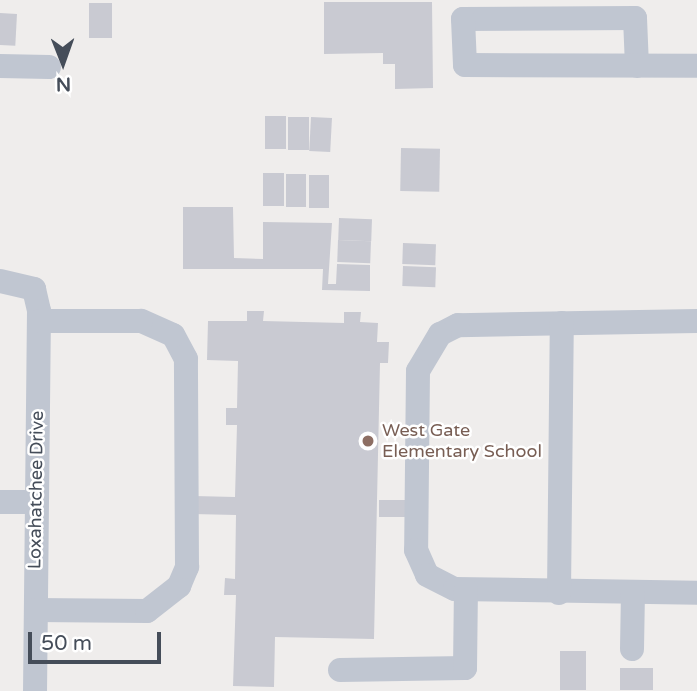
<!DOCTYPE html>
<style>
body{margin:0}
#map{position:relative;width:697px;height:691px;overflow:hidden;background:#efedec;font-family:"Varela Round",sans-serif}
div>[style]{position:absolute}
.building>*{inset:0;background:#c9cad2;transform-origin:0 0}
.minor>*{height:24px;margin:-12px;padding:0 12px;transform-origin:12px;border-radius:12px;background:#c0c6d1}
.dots>*{width:19px;height:19px;translate:-50% -50%;box-sizing:border-box;border:4px solid #fff;border-radius:50%}
span{translate:-50% -50%;white-space:nowrap;text-align:center;line-height:1.15;-webkit-text-stroke:5px #fff;paint-order:stroke}
.education-label{font-size:18px;color:#785e54}
.left{translate:0 -50%;text-align:left}
.street-label{font-size:18px;color:#454d59}
.north{position:absolute;left:28px;top:28px;width:70px;height:70px;-webkit-text-stroke:5px #fff;paint-order:stroke;rotate:179deg;font-size:19px;font-weight:700;line-height:28px;text-align:center;color:#454d59}
.north::after{content:'';display:block;margin:auto;width:24px;height:32px;background:#454d59;clip-path:polygon(50% 0,100% 100%,50% 72%,0 100%)}
.scale{position:absolute;left:28px;top:632px;width:133px;height:32px;box-sizing:border-box;border:4px solid #454d59;border-top:0;padding-left:9px;font-size:21px;line-height:24px;white-space:nowrap;color:#454d59;-webkit-text-stroke:5px #fff;paint-order:stroke}
</style>
<div id="map">
<div class="building">
<i style="clip-path:polygon(324px 2px,432px 2px,433px 88px,395px 89px,395px 64px,383px 64px,383px 53px,324px 54px)"></i>
<i style="left:89px;top:3px;width:23px;height:35px"></i>
<i style="left:0;top:13px;width:17px;height:32px;rotate:3deg"></i>
<i style="left:265px;top:116px;width:21px;height:33px"></i>
<i style="left:288px;top:117px;width:21px;height:33px"></i>
<i style="left:311px;top:117px;width:21px;height:34px;rotate:3deg"></i>
<i style="left:401px;top:148px;width:39px;height:43px;rotate:1deg"></i>
<i style="left:263px;top:173px;width:21px;height:33px"></i>
<i style="left:286px;top:174px;width:20px;height:33px"></i>
<i style="left:309px;top:175px;width:20px;height:33px"></i>
<i style="clip-path:polygon(183px 207px,233px 207px,234px 258px,263px 259px,263px 222px,332px 223px,328px 284px,336px 284px,337px 264px,370px 265px,370px 291px,322px 290px,323px 269px,183px 269px)"></i>
<i style="left:339px;top:218px;width:33px;height:22px;rotate:2deg"></i>
<i style="left:338px;top:240px;width:33px;height:22px;rotate:2deg"></i>
<i style="left:403px;top:243px;width:33px;height:21px;rotate:2deg"></i>
<i style="left:403px;top:266px;width:33px;height:20px;rotate:2deg"></i>
<i style="clip-path:polygon(247px 311px,264px 311px,263px 321px,344px 323px,344px 312px,361px 312px,360px 322px,378px 323px,377px 342px,389px 342px,388px 363px,380px 363px,374px 639px,275px 637px,274px 687px,233px 686px,236px 595px,224px 595px,225px 578px,235px 579px,236px 515px,193px 514px,194px 496px,235px 497px,237px 425px,226px 425px,226px 408px,237px 408px,238px 361px,207px 360px,208px 321px,247px 321px)"></i>
<i style="left:379px;top:500px;width:26px;height:17px"></i>
<i style="left:560px;top:651px;width:26px;height:39px"></i>
<i style="left:620px;top:668px;width:33px;height:22px"></i>
</div>
<div class="minor">
<i style="left:0;top:66px;width:49px;rotate:1.2deg"></i>
<i style="left:637px;top:66px;width:48px;rotate:-92.4deg"></i>
<i style="left:635px;top:18px;width:172px;rotate:179.7deg"></i>
<i style="left:463px;top:19px;width:46px;rotate:87.5deg"></i>
<i style="left:465px;top:65px;width:232px;rotate:0.2deg"></i>
<i style="left:0;top:281px;width:35px;rotate:13deg"></i>
<i style="left:34px;top:289px;width:23px;rotate:77deg"></i>
<i style="left:39px;top:311px;width:380px;rotate:90.6deg"></i>
<i style="left:697px;top:321px;width:239px;rotate:179deg"></i>
<i style="left:458px;top:325px;width:20px;rotate:153deg"></i>
<i style="left:440px;top:334px;width:43px;rotate:120.7deg"></i>
<i style="left:418px;top:371px;width:179px;rotate:90.6deg"></i>
<i style="left:416px;top:550px;width:27px;rotate:66deg"></i>
<i style="left:427px;top:575px;width:31px;rotate:27deg"></i>
<i style="left:455px;top:589px;width:242px;rotate:0.9deg"></i>
<i style="left:0;top:502px;width:35px"></i>
<i style="left:559px;top:593px;width:270px;rotate:-89.4deg"></i>
<i style="left:36px;top:610px;width:111px;rotate:0.5deg"></i>
<i style="left:147px;top:611px;width:41px;rotate:-38deg"></i>
<i style="left:179px;top:586px;width:21px;rotate:-67deg"></i>
<i style="left:187px;top:567px;width:208px;rotate:-90.3deg"></i>
<i style="left:186px;top:359px;width:27px;rotate:-118deg"></i>
<i style="left:173px;top:335px;width:35px;rotate:-156deg"></i>
<i style="left:141px;top:321px;width:102px;rotate:180deg"></i>
<i style="left:632px;top:649px;width:56px;rotate:-89deg"></i>
<i style="left:340px;top:670px;width:125px;rotate:-0.9deg"></i>
<i style="left:465px;top:668px;width:78px;rotate:-89.3deg"></i>
</div>
<div class="dots">
<i style="left:368px;top:441px;background:#8d6e63"></i>
</div>
<div class="education-label">
<span class="left" style="left:382px;top:441px">West Gate<br>Elementary School</span>
</div>
<div class="street-label">
<span style="left:36px;top:490px;rotate:-89deg">Loxahatchee Drive</span>
</div>
<div class="north">N</div>
<div class="scale">50 m</div>
</div>
